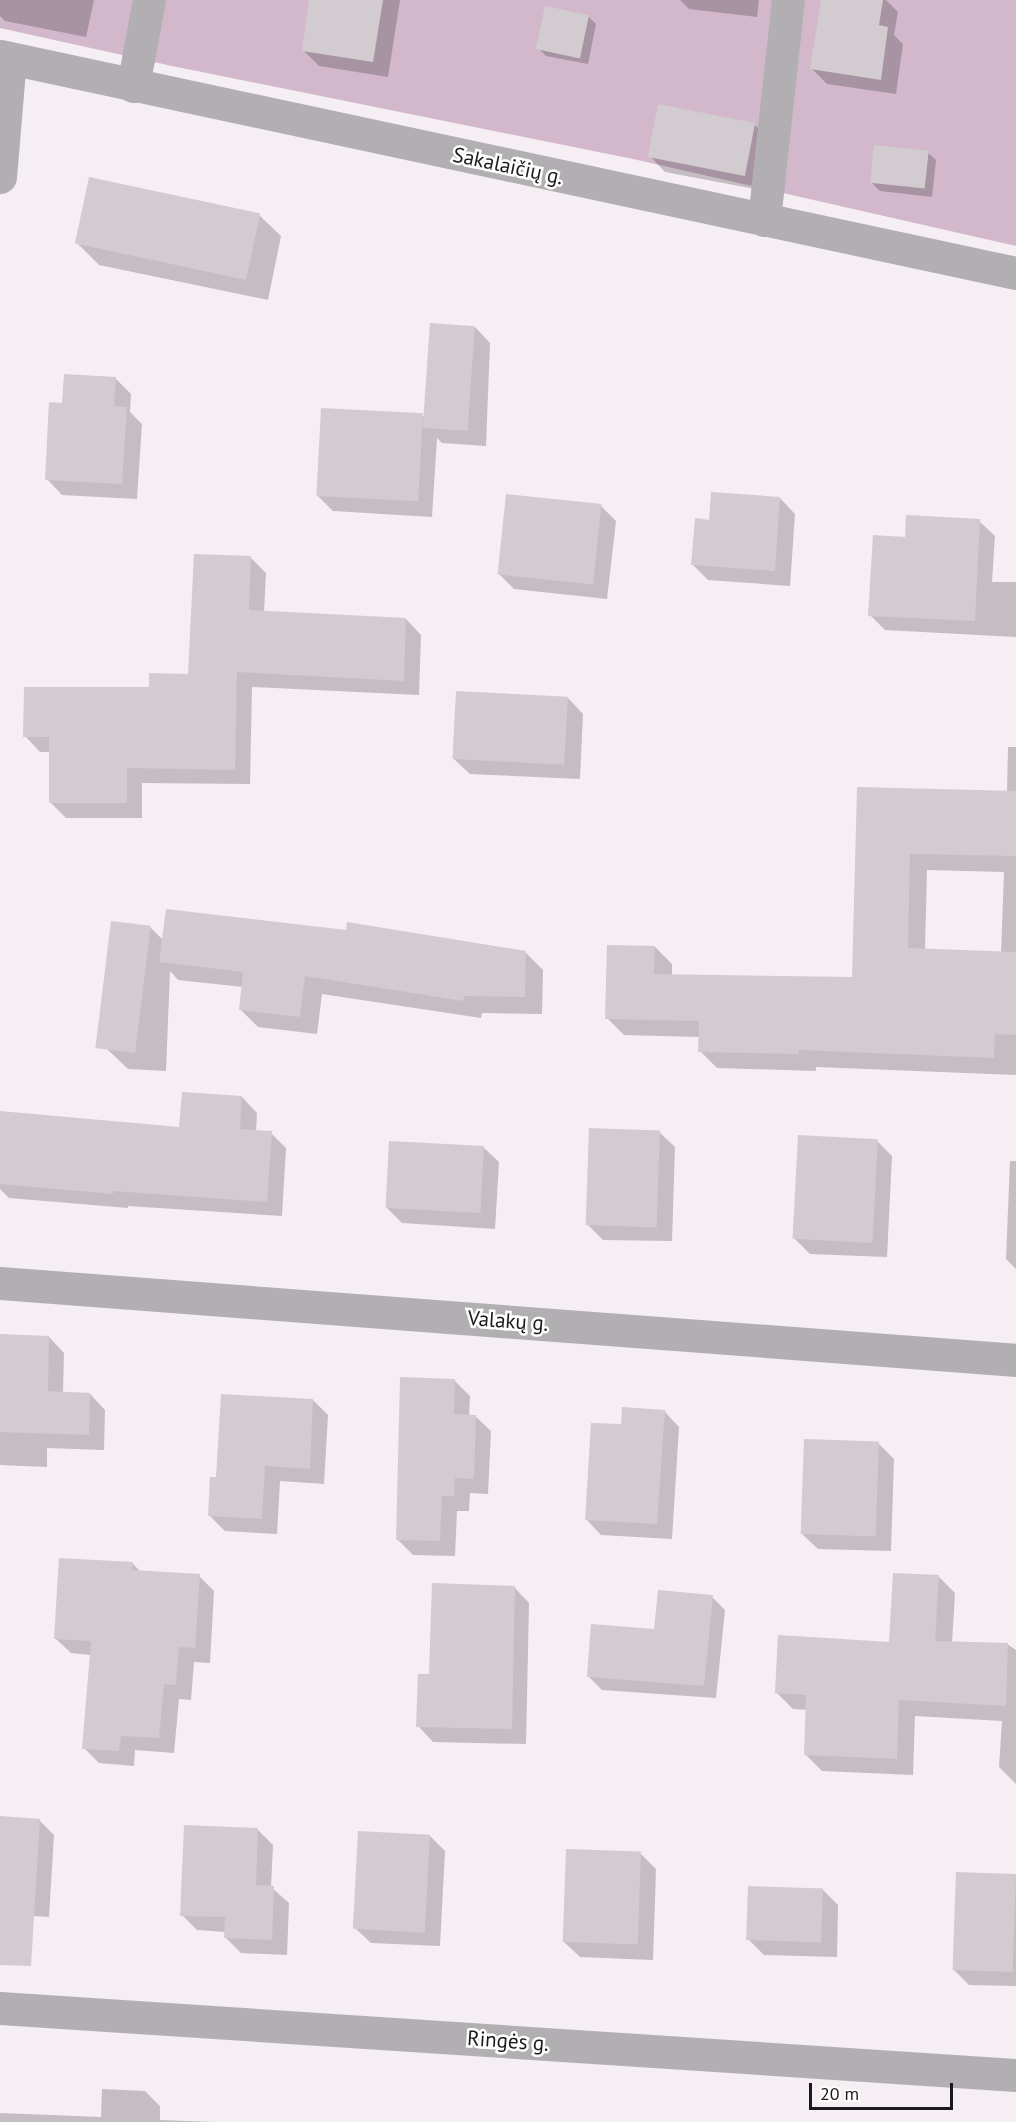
<!DOCTYPE html>
<meta charset="utf-8">
<style>
body{margin:0}
#map{position:relative;width:1016px;height:2122px;overflow:hidden;background:#f5eef3;font-family:"PT Sans",sans-serif}
div>[style]{position:absolute}
.green>*{inset:0;background:#d3b8cc}
.shadow>*{inset:0;background:#0003}
.building>*{inset:0;background:#d2cbd0;transform-origin:0 0}
.minor>*{height:33px;margin:-16.5px;padding:0 16.5px;transform-origin:16.5px;border-radius:16.5px;background:#b2afb2}
span{translate:-50% -50%;white-space:nowrap;text-align:center;line-height:1.15;-webkit-text-stroke:5px #fefdfe;paint-order:stroke}
.street-label{font-size:21px;color:#1b191b}
.scale{position:absolute;left:809px;top:2083px;width:144px;height:27px;box-sizing:border-box;border:3px solid #1b191b;border-top:0;padding-left:8px;font-size:18px;line-height:21px;white-space:nowrap;color:#1b191b;-webkit-text-stroke:4px #fefdfe;paint-order:stroke}
</style>
<div id="map">
<div class="green">
<i style="clip-path:polygon(0 0,1016px 0,1016px 246px,633px 159px,172px 66px,0 28px)"></i>
</div>
<div class="shadow">
<i style="clip-path:polygon(0 0,94px 0,86px 37px,5px 21px,0 16px)"></i>
<i style="clip-path:polygon(311px 0,400px 0,388px 77px,319px 66px,303px 50px)"></i>
<i style="clip-path:polygon(680px 0,759px 0,757px 17px,689px 9px)"></i>
<i style="clip-path:polygon(822px 0,886px 0,898px 12px,894px 35px,903px 44px,896px 94px,827px 84px,812px 69px)"></i>
<i style="clip-path:polygon(588px 16px,596px 24px,588px 64px,546px 56px,538px 48px)"></i>
<i style="clip-path:polygon(754px 124px,769px 139px,760px 190px,665px 172px,650px 156px)"></i>
<i style="clip-path:polygon(928px 153px,936px 160px,932px 197px,880px 191px,872px 183px)"></i>
<i style="clip-path:polygon(259px 215px,281px 236px,268px 300px,99px 265px,77px 243px)"></i>
<i style="clip-path:polygon(475px 327px,490px 343px,486px 446px,442px 443px,437px 438px,432px 517px,333px 511px,317px 495px,422px 415px,427px 421px)"></i>
<i style="clip-path:polygon(115px 378px,131px 394px,130px 412px,142px 424px,137px 499px,62px 495px,47px 479px,64px 404px)"></i>
<i style="clip-path:polygon(780px 498px,795px 514px,790px 586px,708px 580px,692px 564px)"></i>
<i style="clip-path:polygon(600px 505px,616px 521px,607px 599px,514px 589px,498px 573px)"></i>
<i style="clip-path:polygon(979px 521px,995px 536px,992px 582px,1016px 582px,1016px 637px,885px 630px,870px 615px,907px 538px)"></i>
<i style="clip-path:polygon(251px 558px,266px 573px,264px 612px,406px 619px,421px 635px,419px 695px,252px 687px,250px 784px,142px 783px,142px 818px,66px 818px,51px 803px,51px 752px,40px 752px,25px 736px,190px 676px)"></i>
<i style="clip-path:polygon(568px 698px,583px 714px,580px 779px,470px 774px,454px 759px)"></i>
<i style="clip-path:polygon(evenodd,1008px 747px,1016px 747px,1016px 1075px,816px 1067px,816px 1071px,717px 1068px,700px 1051px,700px 1037px,624px 1035px,607px 1018px,655px 947px,672px 964px,672px 975px,853px 978px,858px 789px,1007px 792px,1008px 747px,927px 870px,1004px 872px,1001px 953px,925px 950px,927px 870px)"></i>
<i style="clip-path:polygon(150px 927px,163px 940px,525px 952px,543px 970px,542px 1014px,482px 1013px,481px 1018px,322px 994px,317px 1034px,258px 1027px,240px 1009px,243px 987px,178px 980px,170px 971px,166px 1071px,128px 1069px,107px 1049px)"></i>
<i style="clip-path:polygon(242px 1097px,257px 1113px,256px 1131px,271px 1133px,286px 1148px,282px 1216px,128px 1206px,128px 1208px,9px 1198px,0 1189px,0 1113px,181px 1128px)"></i>
<i style="clip-path:polygon(659px 1132px,675px 1147px,672px 1241px,603px 1240px,587px 1224px)"></i>
<i style="clip-path:polygon(877px 1141px,892px 1156px,887px 1257px,810px 1254px,794px 1238px)"></i>
<i style="clip-path:polygon(483px 1147px,499px 1162px,495px 1229px,402px 1223px,387px 1208px)"></i>
<i style="clip-path:polygon(1010px 1161px,1016px 1161px,1016px 1269px,1006px 1259px)"></i>
<i style="clip-path:polygon(0 1336px,49px 1337px,64px 1353px,63px 1393px,90px 1394px,105px 1410px,104px 1450px,47px 1448px,47px 1467px,0 1465px)"></i>
<i style="clip-path:polygon(455px 1381px,470px 1396px,469px 1416px,475px 1416px,491px 1431px,488px 1494px,470px 1493px,469px 1511px,457px 1511px,455px 1556px,413px 1555px,397px 1539px)"></i>
<i style="clip-path:polygon(313px 1400px,328px 1415px,324px 1484px,280px 1481px,277px 1534px,225px 1531px,209px 1515px,218px 1479px)"></i>
<i style="clip-path:polygon(664px 1411px,679px 1427px,672px 1539px,601px 1535px,586px 1519px)"></i>
<i style="clip-path:polygon(878px 1443px,894px 1459px,891px 1551px,818px 1549px,802px 1534px)"></i>
<i style="clip-path:polygon(132px 1563px,141px 1572px,199px 1576px,214px 1591px,210px 1663px,194px 1662px,191px 1700px,179px 1699px,174px 1753px,135px 1750px,134px 1766px,99px 1763px,84px 1748px,91px 1655px,71px 1653px,55px 1638px)"></i>
<i style="clip-path:polygon(939px 1577px,955px 1593px,952px 1643px,1007px 1644px,1016px 1650px,1016px 1784px,999px 1767px,1002px 1721px,915px 1716px,913px 1775px,822px 1771px,805px 1754px,807px 1710px,793px 1709px,777px 1693px,890px 1643px)"></i>
<i style="clip-path:polygon(514px 1587px,529px 1603px,526px 1744px,433px 1742px,418px 1726px)"></i>
<i style="clip-path:polygon(712px 1597px,725px 1610px,716px 1698px,602px 1690px,589px 1677px,656px 1631px)"></i>
<i style="clip-path:polygon(0 1817px,39px 1820px,54px 1835px,49px 1917px,0 1914px)"></i>
<i style="clip-path:polygon(258px 1830px,273px 1845px,271px 1887px,289px 1903px,287px 1955px,241px 1953px,226px 1938px,226px 1932px,197px 1930px,182px 1915px)"></i>
<i style="clip-path:polygon(430px 1836px,445px 1851px,440px 1946px,371px 1943px,355px 1928px)"></i>
<i style="clip-path:polygon(641px 1854px,656px 1869px,653px 1960px,580px 1957px,564px 1942px)"></i>
<i style="clip-path:polygon(1016px 1876px,1016px 1986px,969px 1985px,954px 1970px)"></i>
<i style="clip-path:polygon(823px 1890px,838px 1905px,837px 1957px,764px 1955px,748px 1939px)"></i>
<i style="clip-path:polygon(102px 2089px,145px 2091px,160px 2106px,160px 2120px,215px 2122px,0 2122px,0 2113px,101px 2117px)"></i>
</div>
<div class="building">
<i style="clip-path:polygon(309px 0,383px 0,373px 62px,302px 51px)"></i>
<i style="clip-path:polygon(821px 0,883px 0,879px 25px,888px 27px,881px 80px,810px 69px)"></i>
<i style="left:545px;top:6px;width:45px;height:44px;rotate:12deg"></i>
<i style="left:658px;top:104px;width:99px;height:54px;rotate:11deg"></i>
<i style="left:874px;top:145px;width:55px;height:38px;rotate:6deg"></i>
<i style="left:89px;top:177px;width:175px;height:68px;rotate:12deg"></i>
<i style="left:430px;top:323px;width:45px;height:105px;rotate:4deg"></i>
<i style="clip-path:polygon(64px 374px,116px 377px,114px 406px,127px 407px,122px 484px,45px 480px,49px 402px,62px 403px)"></i>
<i style="left:321px;top:408px;width:102px;height:88px;rotate:3deg"></i>
<i style="clip-path:polygon(711px 492px,780px 497px,775px 571px,691px 565px,695px 518px,709px 520px)"></i>
<i style="left:506px;top:494px;width:96px;height:81px;rotate:6deg"></i>
<i style="clip-path:polygon(906px 515px,980px 519px,975px 621px,868px 616px,873px 535px,905px 537px)"></i>
<i style="clip-path:polygon(194px 554px,251px 556px,249px 610px,406px 618px,404px 681px,237px 672px,235px 770px,127px 768px,127px 803px,49px 803px,49px 737px,23px 737px,24px 687px,149px 687px,149px 673px,188px 674px)"></i>
<i style="left:456px;top:691px;width:112px;height:68px;rotate:3deg"></i>
<i style="clip-path:polygon(857px 787px,1016px 791px,1016px 856px,910px 854px,908px 948px,1016px 952px,1016px 1035px,995px 1034px,994px 1058px,799px 1050px,799px 1054px,698px 1052px,699px 1021px,605px 1019px,607px 945px,655px 946px,654px 974px,852px 977px)"></i>
<i style="clip-path:polygon(166px 909px,346px 930px,347px 922px,526px 951px,525px 997px,464px 996px,463px 1001px,305px 976px,300px 1017px,239px 1010px,243px 972px,159px 962px)"></i>
<i style="left:111px;top:921px;width:40px;height:128px;rotate:7deg"></i>
<i style="clip-path:polygon(182px 1092px,242px 1096px,240px 1129px,272px 1131px,267px 1202px,113px 1191px,113px 1194px,0 1184px,0 1111px,179px 1127px)"></i>
<i style="left:589px;top:1128px;width:71px;height:97px;rotate:2deg"></i>
<i style="left:798px;top:1135px;width:80px;height:104px;rotate:3deg"></i>
<i style="left:389px;top:1141px;width:95px;height:67px;rotate:3deg"></i>
<i style="clip-path:polygon(0 1334px,49px 1336px,48px 1391px,90px 1393px,89px 1435px,0 1432px)"></i>
<i style="clip-path:polygon(400px 1377px,455px 1379px,454px 1414px,476px 1415px,474px 1479px,455px 1478px,454px 1496px,442px 1496px,440px 1541px,396px 1540px)"></i>
<i style="clip-path:polygon(221px 1394px,313px 1399px,310px 1469px,265px 1466px,262px 1519px,208px 1516px,210px 1477px,216px 1477px)"></i>
<i style="clip-path:polygon(622px 1407px,665px 1410px,657px 1524px,585px 1520px,591px 1423px,621px 1424px)"></i>
<i style="left:804px;top:1439px;width:75px;height:95px;rotate:2deg"></i>
<i style="clip-path:polygon(59px 1558px,133px 1562px,132px 1570px,200px 1574px,195px 1648px,179px 1647px,176px 1685px,164px 1684px,159px 1738px,121px 1736px,119px 1751px,82px 1749px,91px 1641px,54px 1639px)"></i>
<i style="clip-path:polygon(893px 1573px,939px 1575px,935px 1641px,1008px 1643px,1006px 1706px,899px 1700px,897px 1759px,804px 1755px,806px 1695px,775px 1693px,778px 1635px,889px 1642px)"></i>
<i style="clip-path:polygon(432px 1583px,515px 1586px,512px 1729px,416px 1727px,418px 1674px,429px 1674px)"></i>
<i style="clip-path:polygon(658px 1590px,713px 1595px,704px 1686px,587px 1677px,591px 1624px,654px 1629px)"></i>
<i style="clip-path:polygon(0 1816px,40px 1819px,31px 1966px,0 1965px)"></i>
<i style="clip-path:polygon(184px 1825px,258px 1828px,256px 1885px,274px 1886px,272px 1940px,224px 1938px,225px 1917px,180px 1916px)"></i>
<i style="left:358px;top:1831px;width:72px;height:98px;rotate:3deg"></i>
<i style="left:566px;top:1849px;width:75px;height:93px;rotate:2deg"></i>
<i style="left:956px;top:1872px;width:60px;height:98px;rotate:2deg"></i>
<i style="left:748px;top:1886px;width:75px;height:54px;rotate:2deg"></i>
</div>
<div class="minor">
<i style="left:0;top:56px;width:1039px;rotate:12.06deg"></i>
<i style="left:133px;top:86px;width:87px;rotate:-79.5deg"></i>
<i style="left:0;top:177px;width:119px;rotate:-85.2deg"></i>
<i style="left:764px;top:220px;width:221px;rotate:-83.8deg"></i>
<i style="left:0;top:1283px;width:1019px;rotate:4.33deg"></i>
<i style="left:0;top:2008px;width:1018px;rotate:3.77deg"></i>
</div>
<div class="street-label">
<span style="left:508px;top:166px;rotate:12deg">Sakalaičių g.</span>
<span style="left:508px;top:1321px;rotate:4deg">Valakų g.</span>
<span style="left:508px;top:2041px;rotate:4deg">Ringės g.</span>
</div>
<div class="scale">20 m</div>
</div>
